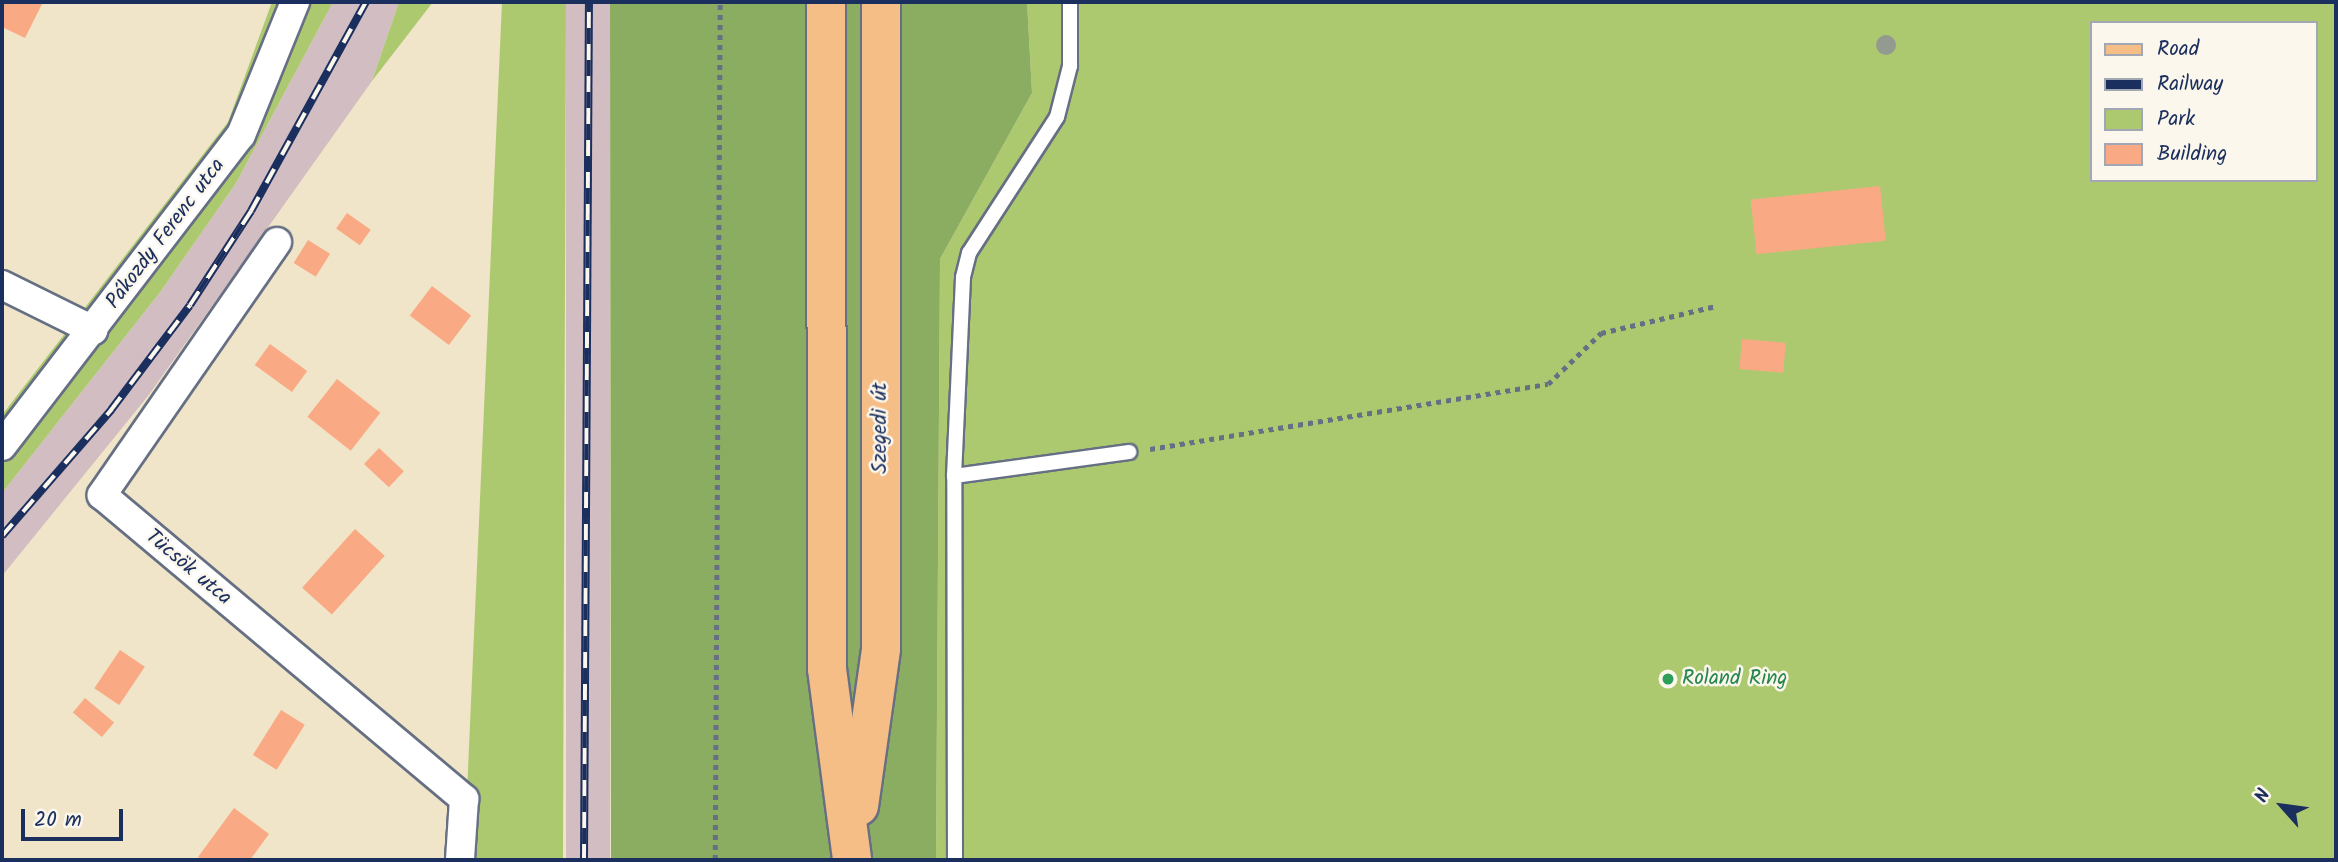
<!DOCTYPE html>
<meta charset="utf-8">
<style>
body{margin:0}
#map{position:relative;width:2338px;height:862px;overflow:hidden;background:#f0e5c8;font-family:Kalam,sans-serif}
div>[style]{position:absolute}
.industrial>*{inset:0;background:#d2bec2;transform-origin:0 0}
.green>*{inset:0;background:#adc970}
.forest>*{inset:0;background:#8aad62}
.building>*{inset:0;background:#f9aa84;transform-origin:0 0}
.path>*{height:4.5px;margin-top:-2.25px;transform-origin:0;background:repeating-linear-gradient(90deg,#666f83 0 5px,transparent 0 10px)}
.roads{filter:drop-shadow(2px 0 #666f83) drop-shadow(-2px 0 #666f83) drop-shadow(0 2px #666f83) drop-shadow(0 -2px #666f83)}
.service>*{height:14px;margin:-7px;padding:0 7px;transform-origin:7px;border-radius:7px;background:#fff}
.minor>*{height:28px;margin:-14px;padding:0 14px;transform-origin:14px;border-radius:14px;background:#fff}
.primary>*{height:38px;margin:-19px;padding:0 19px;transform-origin:19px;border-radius:19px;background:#f6be87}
.rail>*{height:8px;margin-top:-4px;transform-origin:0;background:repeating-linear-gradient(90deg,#fbf7ec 0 16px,#1b2f5e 0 32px);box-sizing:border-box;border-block:2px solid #1b2f5e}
.trees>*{width:20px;height:20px;margin:-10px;border-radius:50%;background:#939a90}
.dots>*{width:19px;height:19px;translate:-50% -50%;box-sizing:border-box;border:4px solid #fbf7ec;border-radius:50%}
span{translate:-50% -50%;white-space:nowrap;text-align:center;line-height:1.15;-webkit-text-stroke:5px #fbf7ec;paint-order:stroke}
.street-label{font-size:21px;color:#1b2f5e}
.leisure-label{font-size:21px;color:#27864d}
.left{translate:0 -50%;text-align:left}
.frame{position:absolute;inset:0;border:4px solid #1b2f5e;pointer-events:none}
.legend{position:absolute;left:2090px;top:21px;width:228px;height:161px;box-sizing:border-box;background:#fbf7ec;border:2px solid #a1a7b3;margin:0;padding:9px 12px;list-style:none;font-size:21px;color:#1b2f5e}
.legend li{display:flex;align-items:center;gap:14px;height:35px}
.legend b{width:35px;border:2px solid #a1a7b3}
.north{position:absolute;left:2247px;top:771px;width:70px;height:70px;-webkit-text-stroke:5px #fbf7ec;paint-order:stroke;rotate:298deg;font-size:19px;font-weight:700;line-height:28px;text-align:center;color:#1b2f5e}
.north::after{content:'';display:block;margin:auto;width:24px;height:32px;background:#1b2f5e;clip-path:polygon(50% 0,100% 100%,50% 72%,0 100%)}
.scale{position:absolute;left:21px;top:809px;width:102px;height:32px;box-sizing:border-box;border:4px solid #1b2f5e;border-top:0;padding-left:9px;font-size:21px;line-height:24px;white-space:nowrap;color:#1b2f5e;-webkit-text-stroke:5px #fbf7ec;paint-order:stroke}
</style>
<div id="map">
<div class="industrial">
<i style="clip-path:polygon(333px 2px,399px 2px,372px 81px,148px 396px,2px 576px,2px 493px,161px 291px,236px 183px)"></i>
<i style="left:566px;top:2px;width:44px;height:858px"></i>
</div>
<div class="green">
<i style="clip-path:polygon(272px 2px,333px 2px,236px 183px,161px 291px,2px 493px,2px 415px,228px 122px)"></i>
<i style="clip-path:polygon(399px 2px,433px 2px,372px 81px)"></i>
<i style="clip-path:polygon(502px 2px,566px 2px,563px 860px,464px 860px)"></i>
<i style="clip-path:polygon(evenodd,1027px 2px,2336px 2px,2336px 860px,936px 860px,940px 259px,1032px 93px,1027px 2px,2091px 23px,2315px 23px,2315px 180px,2091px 180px,2091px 23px)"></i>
</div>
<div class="forest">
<i style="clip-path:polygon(610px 2px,1027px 2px,1032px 93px,940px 259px,936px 860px,611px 860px)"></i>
</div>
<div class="building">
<i style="clip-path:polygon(2px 2px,42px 4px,25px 38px,2px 27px)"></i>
<i style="left:1880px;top:186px;width:55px;height:130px;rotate:84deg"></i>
<i style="left:347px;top:213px;width:29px;height:19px;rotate:35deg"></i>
<i style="left:308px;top:240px;width:26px;height:27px;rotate:32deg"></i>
<i style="left:432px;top:286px;width:49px;height:37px;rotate:37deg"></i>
<i style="left:1742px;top:339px;width:44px;height:30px;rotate:5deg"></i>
<i style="left:270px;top:344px;width:46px;height:26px;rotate:36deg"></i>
<i style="left:337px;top:379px;width:55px;height:48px;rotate:38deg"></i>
<i style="left:379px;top:448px;width:34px;height:22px;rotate:43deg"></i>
<i style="left:355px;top:529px;width:40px;height:79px;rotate:42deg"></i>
<i style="left:120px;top:650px;width:30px;height:46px;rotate:34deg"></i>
<i style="left:85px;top:698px;width:38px;height:19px;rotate:40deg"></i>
<i style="left:281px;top:710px;width:28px;height:53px;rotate:32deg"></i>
<i style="clip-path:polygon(234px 808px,269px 834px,250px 860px,203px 860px,198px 857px)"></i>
</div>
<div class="path">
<i style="left:1150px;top:449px;width:403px;rotate:-9.3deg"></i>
<i style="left:1548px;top:384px;width:74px;rotate:-43.9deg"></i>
<i style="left:1601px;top:333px;width:118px;rotate:-13.2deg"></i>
<i style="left:715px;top:860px;width:858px;rotate:-89.67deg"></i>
</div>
<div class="roads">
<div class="service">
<i style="left:954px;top:476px;width:177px;rotate:-7.8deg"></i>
<i style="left:955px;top:860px;width:384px;rotate:-90.1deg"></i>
<i style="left:954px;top:476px;width:199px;rotate:-87.4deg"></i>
<i style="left:963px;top:277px;width:25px;rotate:-76deg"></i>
<i style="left:969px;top:253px;width:162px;rotate:-57.1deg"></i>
<i style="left:1057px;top:117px;width:53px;rotate:-75.7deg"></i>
<i style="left:1070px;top:66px;width:64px;rotate:-90deg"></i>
</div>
<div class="minor">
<i style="left:277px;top:242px;width:308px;rotate:124.7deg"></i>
<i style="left:102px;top:495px;width:473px;rotate:40deg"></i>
<i style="left:464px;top:799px;width:61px;rotate:93.8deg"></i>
<i style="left:2px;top:285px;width:102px;rotate:26.3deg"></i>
<i style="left:2px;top:446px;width:392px;rotate:-52.5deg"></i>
<i style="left:241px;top:135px;width:144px;rotate:-67.9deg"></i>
</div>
<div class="primary">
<i style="left:826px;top:2px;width:667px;rotate:89.91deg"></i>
<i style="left:827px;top:669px;width:193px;rotate:82.5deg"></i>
<i style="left:859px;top:806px;width:159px;rotate:-82deg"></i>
<i style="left:881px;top:649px;width:647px;rotate:-90deg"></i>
</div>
</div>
<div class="rail">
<i style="left:2px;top:536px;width:167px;rotate:-49.1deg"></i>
<i style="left:111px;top:410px;width:131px;rotate:-53deg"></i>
<i style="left:190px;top:305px;width:112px;rotate:-57deg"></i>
<i style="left:251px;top:211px;width:239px;rotate:-61.2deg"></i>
<i style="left:584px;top:860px;width:858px;rotate:-89.67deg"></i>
</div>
<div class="trees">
<i style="left:1886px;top:45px"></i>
</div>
<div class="dots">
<i style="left:1668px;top:679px;background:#2e9e5b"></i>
</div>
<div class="street-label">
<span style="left:166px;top:234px;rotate:-53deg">Pákozdy Ferenc utca</span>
<span style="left:881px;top:428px;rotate:-90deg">Szegedi út</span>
<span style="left:188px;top:568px;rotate:40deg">Tücsök utca</span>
</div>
<div class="leisure-label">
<span class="left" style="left:1682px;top:679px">Roland Ring</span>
</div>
<div class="frame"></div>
<ul class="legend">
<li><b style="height:9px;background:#f6be87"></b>Road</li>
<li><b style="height:9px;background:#1b2f5e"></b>Railway</li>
<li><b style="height:19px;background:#adc970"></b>Park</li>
<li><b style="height:19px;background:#f9aa84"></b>Building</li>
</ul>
<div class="north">N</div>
<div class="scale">20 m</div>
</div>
